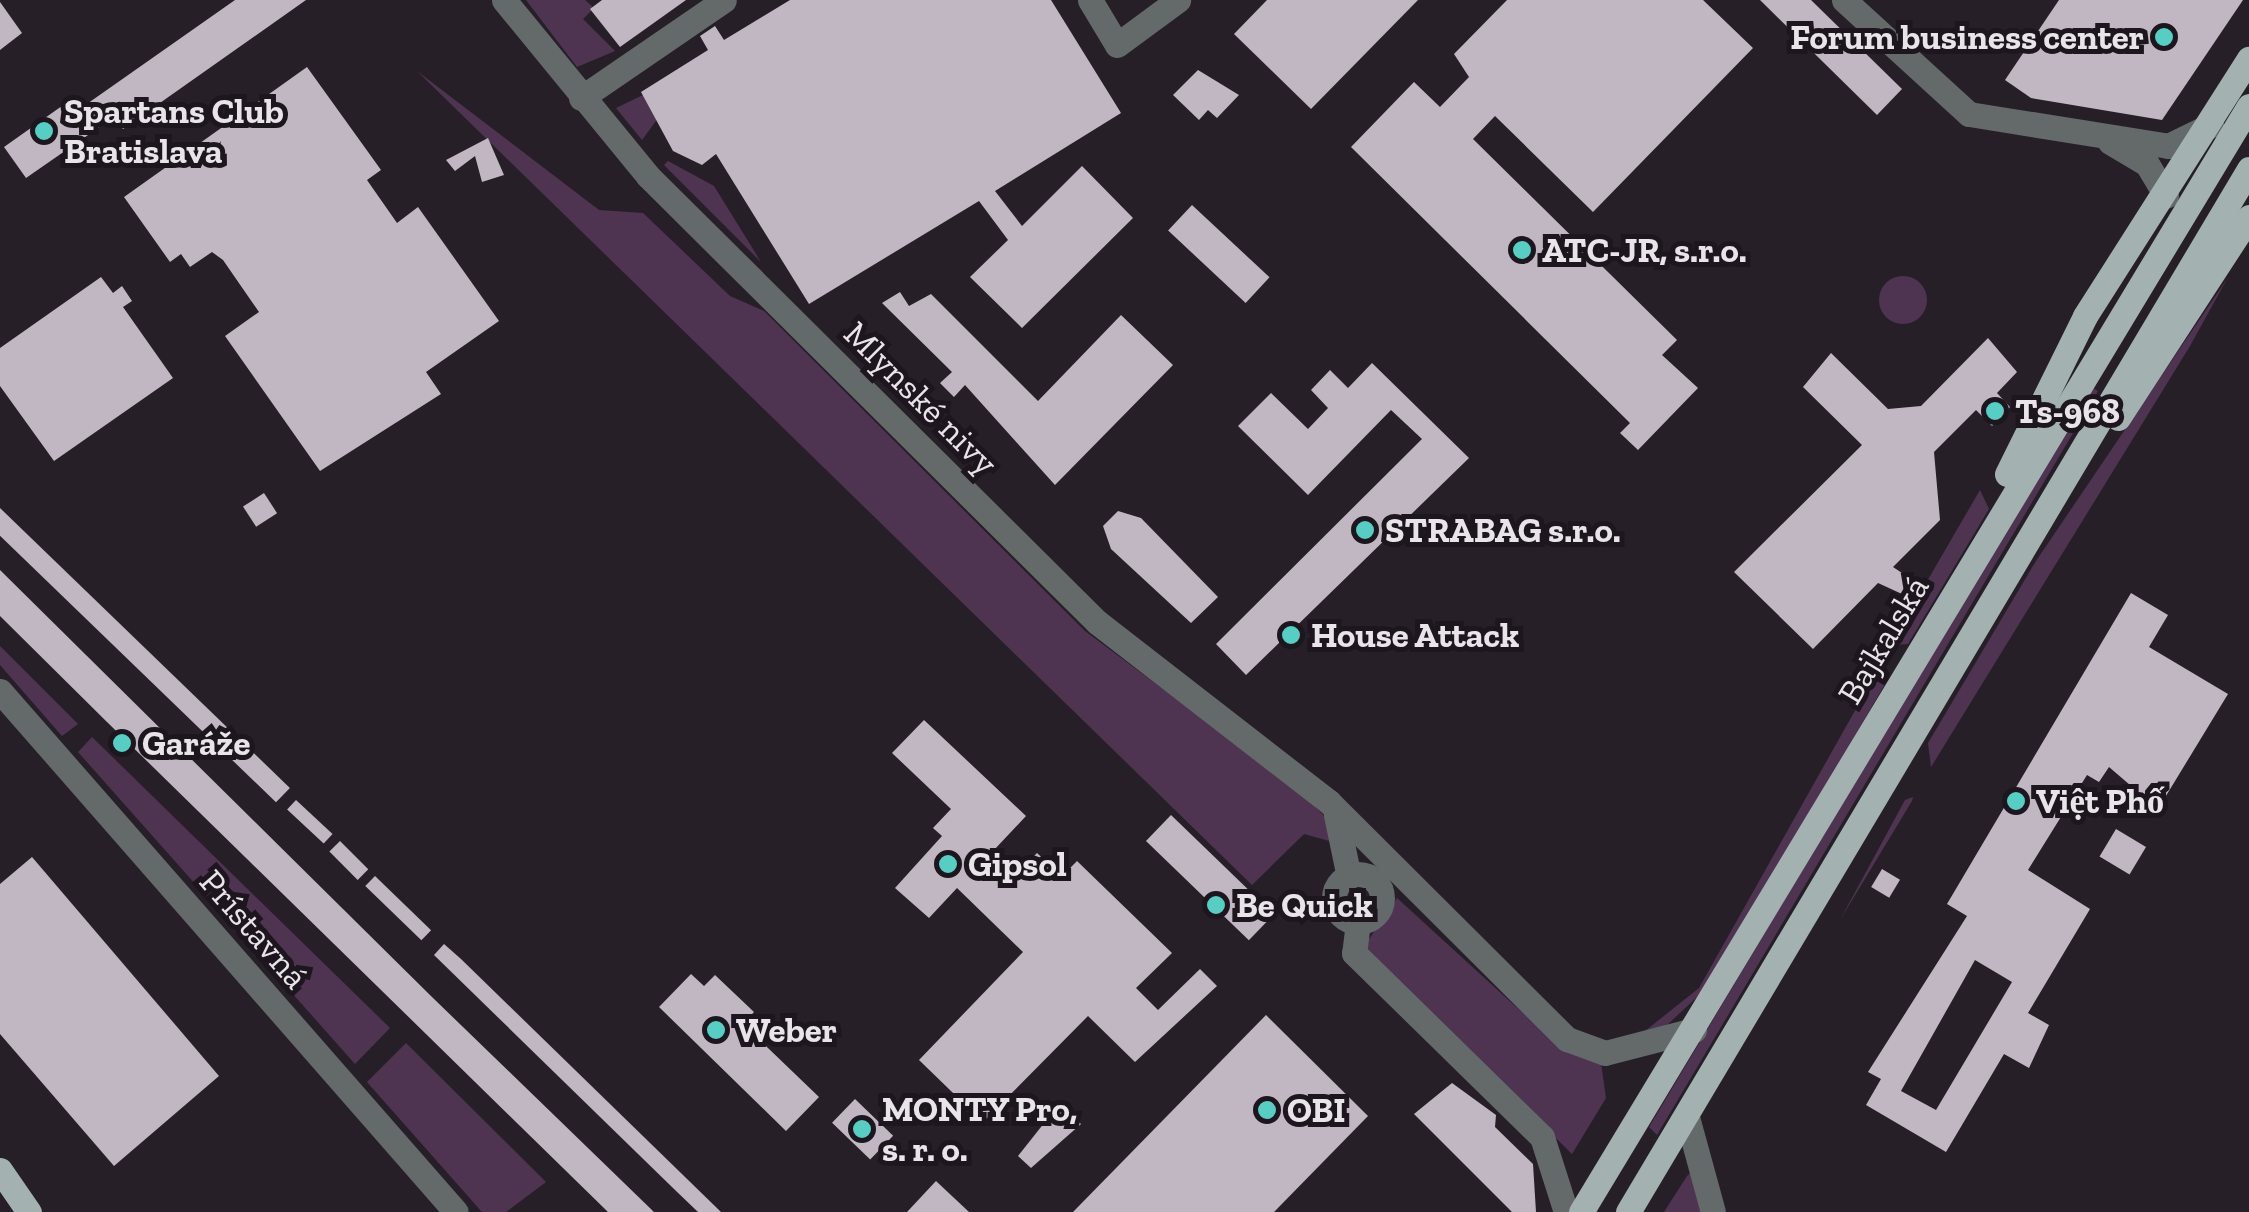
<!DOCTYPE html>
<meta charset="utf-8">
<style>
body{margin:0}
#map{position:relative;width:2249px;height:1212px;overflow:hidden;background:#271f28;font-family:"Zilla Slab",serif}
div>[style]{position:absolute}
.green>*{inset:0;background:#4f3452}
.round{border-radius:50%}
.building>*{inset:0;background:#c1b7c2;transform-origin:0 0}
.minor>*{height:25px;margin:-12.5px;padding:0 12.5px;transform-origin:12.5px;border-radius:12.5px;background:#636a69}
.minor>.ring{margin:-12.5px;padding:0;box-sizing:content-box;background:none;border:25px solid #636a69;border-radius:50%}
.major>*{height:25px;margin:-12.5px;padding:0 12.5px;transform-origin:12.5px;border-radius:12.5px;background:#a3b2b0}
.dots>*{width:28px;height:28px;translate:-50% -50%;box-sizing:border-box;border:5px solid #1d161e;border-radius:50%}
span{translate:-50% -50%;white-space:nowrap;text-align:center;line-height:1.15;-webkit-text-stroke:10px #1d161e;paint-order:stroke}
.poi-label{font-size:35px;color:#e9e4ea;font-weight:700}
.right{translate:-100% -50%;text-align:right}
.left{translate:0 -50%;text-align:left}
.street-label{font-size:35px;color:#e9e4ea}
</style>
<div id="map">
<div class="green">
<i style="clip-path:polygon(526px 0,585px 0,594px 8px,583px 19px,615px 51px,577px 67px)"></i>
<i style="clip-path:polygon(417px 71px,599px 210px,643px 213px,730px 296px,764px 311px,1085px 631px,1301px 792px,1329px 821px,1333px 842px,1304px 834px,1252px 885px)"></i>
<i style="clip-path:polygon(666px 84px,680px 88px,642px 140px,616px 108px)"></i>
<i style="clip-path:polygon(668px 161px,714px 186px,761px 262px,664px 165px)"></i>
<i class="round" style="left:1879px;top:276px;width:48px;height:48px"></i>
<i style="clip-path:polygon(2227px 279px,2190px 346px,1931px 767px,1928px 743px,2036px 561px)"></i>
<i style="clip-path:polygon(2091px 387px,2098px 391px,1657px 1135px,1649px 1127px)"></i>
<i style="clip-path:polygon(1980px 490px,1989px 509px,1908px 644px,1890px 645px)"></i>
<i style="clip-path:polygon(0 646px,78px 724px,62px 736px,0 665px)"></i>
<i style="clip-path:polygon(1875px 675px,1889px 677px,1711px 984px,1666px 1026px,1635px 1039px,1699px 988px)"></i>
<i style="clip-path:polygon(92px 737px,390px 1028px,355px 1064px,78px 752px)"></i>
<i style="clip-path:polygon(1913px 797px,1912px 801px,1840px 920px,1905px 800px)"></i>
<i style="clip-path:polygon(1397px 898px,1560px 1047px,1601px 1063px,1606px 1098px,1572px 1154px,1363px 948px)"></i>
<i style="clip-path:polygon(406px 1043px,546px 1182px,506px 1212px,482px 1212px,367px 1082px)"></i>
<i style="clip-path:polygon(1691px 1172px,1705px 1212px,1664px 1212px,1687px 1176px)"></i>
</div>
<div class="building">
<i style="clip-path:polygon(235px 0,306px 0,123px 129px,114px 117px,26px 178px,4px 147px,76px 96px,84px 106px)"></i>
<i style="clip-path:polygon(602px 0,686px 0,620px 47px,590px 9px)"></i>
<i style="clip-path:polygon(790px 0,1051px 0,1121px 113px,995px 191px,1022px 226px,1082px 166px,1133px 218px,1022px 328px,970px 277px,1008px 240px,979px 201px,809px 304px,716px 154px,702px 165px,673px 151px,641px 92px,708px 50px,700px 36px,715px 26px,724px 40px)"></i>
<i style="clip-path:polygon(1267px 0,1418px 0,1311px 109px,1234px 34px)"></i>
<i style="clip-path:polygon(1507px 0,1703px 0,1753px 48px,1593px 212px,1495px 116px,1473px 139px,1677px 340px,1662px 355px,1698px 388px,1638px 450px,1620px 433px,1630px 423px,1351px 147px,1414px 82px,1440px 107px,1469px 77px,1454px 54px)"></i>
<i style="clip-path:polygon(1760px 0,1811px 0,1902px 89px,1877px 115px)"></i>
<i style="clip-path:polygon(2059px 0,2243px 0,2162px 120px,2031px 98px,2005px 80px)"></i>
<i style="clip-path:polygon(0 2px,22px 33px,0 50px)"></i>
<i style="clip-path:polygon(307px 67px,381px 170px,367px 180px,397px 223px,418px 207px,499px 321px,426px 372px,441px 394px,320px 471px,225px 336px,259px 312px,223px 260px,212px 252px,190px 267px,181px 254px,170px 262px,124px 197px)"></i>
<i style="clip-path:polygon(1198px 70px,1239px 95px,1217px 118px,1208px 110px,1199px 120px,1173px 95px)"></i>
<i style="clip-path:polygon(488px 138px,504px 175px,482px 182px,475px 156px,455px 171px,446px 160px)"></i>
<i style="left:1192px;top:205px;width:106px;height:35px;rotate:43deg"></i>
<i style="clip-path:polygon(101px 277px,113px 293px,122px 286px,132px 301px,123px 307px,173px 378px,54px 461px,0 386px,0 348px)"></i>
<i style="clip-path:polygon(900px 292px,909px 306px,931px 294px,1038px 401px,1121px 315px,1173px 365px,1055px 485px,965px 385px,954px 397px,940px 383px,952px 372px,882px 303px)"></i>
<i style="clip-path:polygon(1988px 338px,2017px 372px,1997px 393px,2010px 407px,1992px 426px,1976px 410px,1934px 452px,1940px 520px,1893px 567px,1911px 579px,1902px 594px,1878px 583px,1813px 649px,1734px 572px,1862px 445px,1803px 387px,1831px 353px,1888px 409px,1921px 406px)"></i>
<i style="clip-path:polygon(1372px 363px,1469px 458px,1246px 675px,1216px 644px,1422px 439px,1391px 410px,1308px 495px,1238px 426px,1271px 393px,1308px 429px,1328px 408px,1311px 390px,1330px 370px,1348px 388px)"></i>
<i style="left:264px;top:493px;width:24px;height:25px;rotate:57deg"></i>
<i style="left:0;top:508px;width:403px;height:20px;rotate:44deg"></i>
<i style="clip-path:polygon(1118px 511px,1141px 518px,1218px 597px,1191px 623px,1111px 549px,1103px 526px)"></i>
<i style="clip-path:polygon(0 570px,432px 997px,654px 1212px,608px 1212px,107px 722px,0 616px)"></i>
<i style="clip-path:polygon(evenodd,2131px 593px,2168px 615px,2149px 647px,2228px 694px,2158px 809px,2109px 767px,2099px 782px,2087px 775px,2028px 870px,2090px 909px,2028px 1013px,2049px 1025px,2029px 1068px,2004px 1054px,1946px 1152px,1866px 1105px,1881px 1079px,1868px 1072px,1967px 916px,1947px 904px,2131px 593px,1975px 960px,2012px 982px,1936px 1110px,1901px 1091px,1975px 960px)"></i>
<i style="clip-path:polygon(924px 720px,1026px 816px,994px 850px,1017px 873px,1037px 853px,1062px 876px,1077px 861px,1172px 953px,1136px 988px,1158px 1010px,1200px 969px,1217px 986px,1135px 1062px,1088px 1016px,983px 1122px,919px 1060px,1023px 952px,957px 888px,929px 918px,895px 888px,942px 836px,933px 828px,951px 809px,892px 753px)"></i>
<i style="left:296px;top:800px;width:50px;height:13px;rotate:43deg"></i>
<i style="left:1171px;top:815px;width:143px;height:36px;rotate:44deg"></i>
<i style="left:2116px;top:829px;width:35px;height:32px;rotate:31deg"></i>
<i style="left:340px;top:841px;width:40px;height:15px;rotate:45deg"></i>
<i style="clip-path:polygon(32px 857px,219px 1076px,114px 1166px,0 1034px,0 884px)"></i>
<i style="left:1882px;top:869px;width:21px;height:21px;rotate:31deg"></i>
<i style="left:375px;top:876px;width:78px;height:14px;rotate:44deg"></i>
<i style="clip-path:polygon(444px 944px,461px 959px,721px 1212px,698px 1212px,674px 1189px,434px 955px)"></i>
<i style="clip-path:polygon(691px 974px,704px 986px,715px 975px,754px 1012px,743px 1024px,819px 1097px,786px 1131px,659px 1007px)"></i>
<i style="clip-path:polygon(1266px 1015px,1368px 1116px,1274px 1212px,1073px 1212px)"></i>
<i style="clip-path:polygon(1452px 1083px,1496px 1115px,1495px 1127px,1533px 1164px,1536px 1212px,1512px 1212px,1414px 1114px)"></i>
<i style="left:855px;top:1099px;width:53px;height:33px;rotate:44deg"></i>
<i style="clip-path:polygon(1060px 1103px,1081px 1124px,1031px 1168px,1018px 1156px)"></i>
<i style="clip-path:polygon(936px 1181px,969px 1212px,907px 1212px)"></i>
</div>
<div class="minor">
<i style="left:504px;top:0;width:227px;rotate:50.7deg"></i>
<i style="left:648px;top:176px;width:633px;rotate:44.81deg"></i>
<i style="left:1097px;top:622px;width:294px;rotate:37.8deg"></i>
<i style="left:1329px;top:802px;width:336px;rotate:44.9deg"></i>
<i style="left:1567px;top:1039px;width:40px;rotate:20.2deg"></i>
<i style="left:1605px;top:1053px;width:92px;rotate:-14.5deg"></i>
<i style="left:1090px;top:0;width:52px;rotate:59deg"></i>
<i style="left:1117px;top:45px;width:76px;rotate:-36.4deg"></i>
<i style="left:1844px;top:0;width:169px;rotate:42.4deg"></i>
<i style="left:1969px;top:114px;width:202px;rotate:9.1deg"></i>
<i style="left:2168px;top:146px;width:48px;rotate:-26deg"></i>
<i style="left:581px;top:98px;width:173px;rotate:-34.4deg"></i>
<i style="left:2110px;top:142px;width:43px;rotate:30.7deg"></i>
<i style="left:2147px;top:164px;width:37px;rotate:59deg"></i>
<i style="left:0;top:691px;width:692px;rotate:48.81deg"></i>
<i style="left:1336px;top:815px;width:63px;rotate:78.2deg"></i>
<i class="ring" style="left:1334px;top:874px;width:23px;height:23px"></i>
<i style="left:1358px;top:922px;width:31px;rotate:97deg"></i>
<i style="left:1354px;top:953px;width:263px;rotate:44.4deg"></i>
<i style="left:1542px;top:1137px;width:79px;rotate:72.3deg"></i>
<i style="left:1687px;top:1117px;width:98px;rotate:74.7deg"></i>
</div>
<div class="major">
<i style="left:2118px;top:418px;width:240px;rotate:-56.9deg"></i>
<i style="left:2007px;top:474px;width:176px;rotate:-63.7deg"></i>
<i style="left:2085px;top:316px;width:305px;rotate:-57.5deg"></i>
<i style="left:0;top:1170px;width:51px;rotate:55.4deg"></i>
<i style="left:1581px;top:1212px;width:1292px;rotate:-58.87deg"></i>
<i style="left:1628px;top:1212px;width:1214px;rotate:-59.23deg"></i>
</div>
<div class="dots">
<i style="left:2164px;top:37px;background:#56cec3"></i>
<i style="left:44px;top:131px;background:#56cec3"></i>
<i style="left:1522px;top:250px;background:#56cec3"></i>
<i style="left:1995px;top:411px;background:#56cec3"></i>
<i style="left:1365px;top:530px;background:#56cec3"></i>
<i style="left:1291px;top:635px;background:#56cec3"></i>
<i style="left:122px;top:743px;background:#56cec3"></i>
<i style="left:2016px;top:801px;background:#56cec3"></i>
<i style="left:948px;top:864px;background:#56cec3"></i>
<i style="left:1216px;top:905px;background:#56cec3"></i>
<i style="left:716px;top:1030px;background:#56cec3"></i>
<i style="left:1267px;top:1110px;background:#56cec3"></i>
<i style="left:862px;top:1129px;background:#56cec3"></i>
</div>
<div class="poi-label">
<span class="right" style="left:2144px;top:37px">Forum business center</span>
<span class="left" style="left:64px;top:131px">Spartans Club<br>Bratislava</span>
<span class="left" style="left:1542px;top:250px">ATC-JR, s.r.o.</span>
<span class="left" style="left:2015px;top:411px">Ts-968</span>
<span class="left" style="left:1385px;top:530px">STRABAG s.r.o.</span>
<span class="left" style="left:1311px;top:635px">House Attack</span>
<span class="left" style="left:142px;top:743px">Garáže</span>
<span class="left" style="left:2036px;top:801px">Việt Phố</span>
<span class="left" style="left:968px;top:864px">Gipsol</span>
<span class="left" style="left:1236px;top:905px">Be Quick</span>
<span class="left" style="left:736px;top:1030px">Weber</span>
<span class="left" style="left:882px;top:1129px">MONTY Pro,<br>s. r. o.</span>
<span class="left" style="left:1287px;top:1110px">OBI</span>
</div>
<div class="street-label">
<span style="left:921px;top:398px;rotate:45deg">Mlynské nivy</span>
<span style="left:1883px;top:640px;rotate:-59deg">Bajkalská</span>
<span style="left:254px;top:929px;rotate:49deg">Prístavná</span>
</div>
</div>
